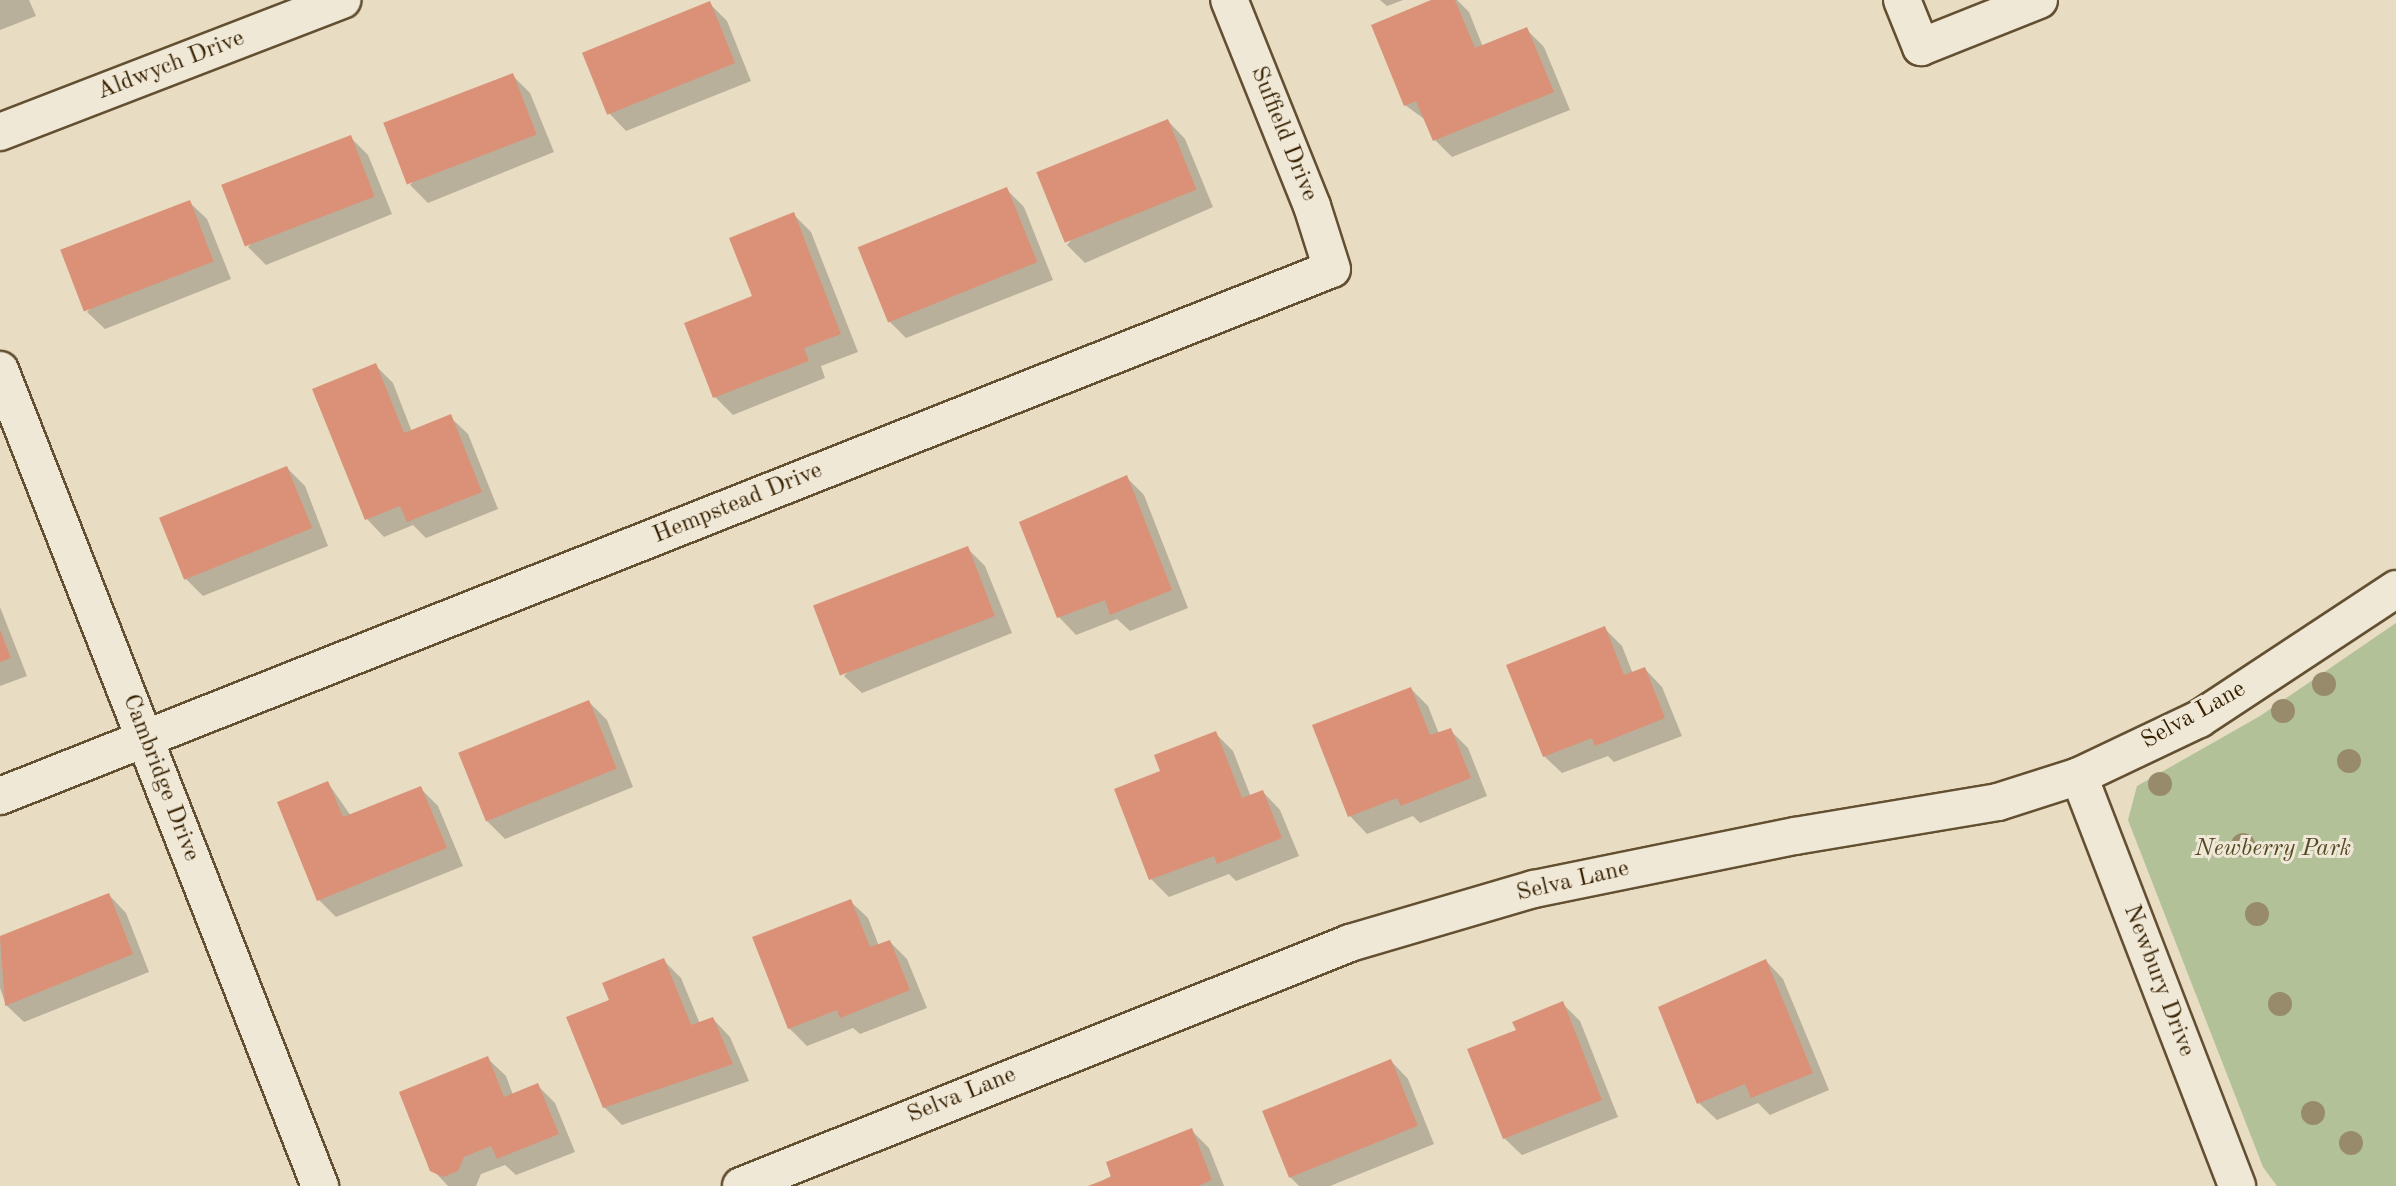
<!DOCTYPE html>
<style>
body{margin:0}
#map{position:relative;width:2396px;height:1186px;overflow:hidden;background:#e8dcc2;font-family:"Old Standard TT",serif}
div>[style]{position:absolute}
.green>*{inset:0;background:#b2c197}
.shadow>*{inset:0;background:#0003}
.building>*{inset:0;background:#da9177;transform-origin:0 0}
.roads{filter:drop-shadow(2px 0 #635031) drop-shadow(-2px 0 #635031) drop-shadow(0 2px #635031) drop-shadow(0 -2px #635031)}
.minor>*{height:36px;margin:-18px;padding:0 18px;transform-origin:18px;border-radius:18px;background:#f0e8d7}
.trees>*{width:24px;height:24px;margin:-12px;border-radius:50%;background:#988b6c}
span{translate:-50% -50%;white-space:nowrap;text-align:center;line-height:1.15;-webkit-text-stroke:6px #f0e8d7;paint-order:stroke}
.street-label{font-size:24px;color:#372101}
.park-label{font-size:24px;color:#564926;font-style:italic}
</style>
<div id="map">
<div class="green">
<i style="clip-path:polygon(2396px 623px,2396px 1186px,2277px 1186px,2263px 1167px,2128px 820px,2137px 786px,2260px 716px)"></i>
</div>
<div class="shadow">
<i style="clip-path:polygon(0 0,29px 0,36px 16px,0 30px)"></i>
<i style="clip-path:polygon(1380px 0,1403px 0,1387px 6px)"></i>
<i style="clip-path:polygon(1436px 0,1457px 0,1469px 12px,1483px 47px,1526px 29px,1544px 47px,1570px 110px,1452px 157px,1435px 140px,1427px 121px,1405px 105px)"></i>
<i style="clip-path:polygon(710px 4px,727px 21px,751px 81px,626px 131px,609px 113px)"></i>
<i style="clip-path:polygon(512px 75px,530px 93px,554px 152px,428px 203px,410px 185px)"></i>
<i style="clip-path:polygon(1168px 121px,1185px 139px,1213px 207px,1085px 263px,1067px 245px)"></i>
<i style="clip-path:polygon(350px 137px,368px 155px,392px 214px,266px 265px,248px 247px)"></i>
<i style="clip-path:polygon(1006px 189px,1024px 207px,1053px 280px,906px 338px,888px 320px)"></i>
<i style="clip-path:polygon(189px 202px,207px 219px,231px 279px,105px 329px,87px 312px)"></i>
<i style="clip-path:polygon(793px 214px,811px 232px,858px 352px,821px 366px,825px 378px,733px 415px,715px 397px)"></i>
<i style="clip-path:polygon(376px 366px,393px 383px,412px 432px,450px 417px,468px 434px,498px 509px,426px 538px,413px 525px,384px 537px,367px 519px)"></i>
<i style="clip-path:polygon(287px 468px,305px 486px,328px 546px,203px 596px,185px 578px)"></i>
<i style="clip-path:polygon(1127px 478px,1144px 495px,1188px 608px,1130px 631px,1117px 619px,1076px 635px,1059px 617px)"></i>
<i style="clip-path:polygon(967px 548px,985px 566px,1012px 633px,862px 693px,844px 676px)"></i>
<i style="clip-path:polygon(0 607px,27px 676px,0 686px)"></i>
<i style="clip-path:polygon(1605px 629px,1622px 646px,1633px 674px,1645px 669px,1662px 687px,1682px 736px,1614px 762px,1608px 756px,1562px 773px,1544px 756px)"></i>
<i style="clip-path:polygon(1411px 689px,1428px 706px,1439px 734px,1450px 730px,1468px 748px,1487px 796px,1420px 823px,1413px 816px,1367px 834px,1350px 816px)"></i>
<i style="clip-path:polygon(589px 702px,607px 720px,633px 787px,505px 839px,487px 821px)"></i>
<i style="clip-path:polygon(1215px 733px,1233px 751px,1251px 797px,1263px 792px,1280px 810px,1299px 856px,1236px 881px,1229px 874px,1169px 897px,1151px 879px,1116px 790px,1163px 772px)"></i>
<i style="clip-path:polygon(328px 783px,351px 816px,420px 788px,438px 806px,463px 866px,336px 917px,319px 900px)"></i>
<i style="clip-path:polygon(109px 895px,126px 913px,149px 972px,24px 1022px,6px 1005px,0 988px,0 938px)"></i>
<i style="clip-path:polygon(850px 901px,868px 918px,879px 946px,890px 942px,907px 959px,927px 1008px,860px 1034px,853px 1028px,807px 1046px,789px 1028px)"></i>
<i style="clip-path:polygon(664px 961px,681px 978px,700px 1024px,713px 1019px,730px 1037px,749px 1081px,622px 1125px,604px 1107px,611px 1002px)"></i>
<i style="clip-path:polygon(1766px 961px,1783px 979px,1829px 1090px,1770px 1115px,1758px 1103px,1717px 1120px,1699px 1103px)"></i>
<i style="clip-path:polygon(1563px 1004px,1580px 1021px,1618px 1117px,1522px 1155px,1504px 1138px,1519px 1031px)"></i>
<i style="clip-path:polygon(488px 1059px,506px 1076px,513px 1095px,538px 1086px,555px 1103px,575px 1152px,516px 1175px,505px 1165px,481px 1174px,476px 1186px,448px 1186px,432px 1169px)"></i>
<i style="clip-path:polygon(1391px 1061px,1408px 1079px,1434px 1144px,1330px 1186px,1299px 1186px,1290px 1177px)"></i>
<i style="clip-path:polygon(1192px 1131px,1209px 1148px,1224px 1186px,1093px 1186px)"></i>
</div>
<div class="building">
<i style="clip-path:polygon(1431px 0,1455px 0,1475px 48px,1527px 27px,1554px 92px,1433px 141px,1416px 101px,1404px 106px,1371px 25px)"></i>
<i style="left:710px;top:1px;width:67px;height:138px;rotate:68deg"></i>
<i style="left:513px;top:73px;width:66px;height:139px;rotate:69deg"></i>
<i style="left:1168px;top:119px;width:76px;height:142px;rotate:68deg"></i>
<i style="left:351px;top:135px;width:66px;height:139px;rotate:69deg"></i>
<i style="left:1007px;top:187px;width:81px;height:161px;rotate:68deg"></i>
<i style="left:190px;top:200px;width:66px;height:139px;rotate:69deg"></i>
<i style="clip-path:polygon(794px 212px,841px 334px,804px 348px,809px 361px,713px 398px,684px 323px,752px 296px,729px 238px)"></i>
<i style="clip-path:polygon(376px 363px,404px 433px,451px 414px,482px 492px,407px 522px,400px 506px,365px 520px,312px 389px)"></i>
<i style="left:287px;top:466px;width:67px;height:138px;rotate:68deg"></i>
<i style="clip-path:polygon(1127px 475px,1172px 590px,1110px 615px,1105px 600px,1057px 618px,1019px 522px)"></i>
<i style="left:968px;top:546px;width:75px;height:166px;rotate:69deg"></i>
<i style="clip-path:polygon(1605px 626px,1624px 675px,1645px 667px,1665px 718px,1595px 746px,1592px 738px,1543px 757px,1506px 665px)"></i>
<i style="clip-path:polygon(0 630px,11px 658px,0 662px)"></i>
<i style="clip-path:polygon(1411px 687px,1430px 735px,1451px 728px,1471px 778px,1401px 806px,1397px 798px,1348px 817px,1312px 725px)"></i>
<i style="left:589px;top:700px;width:74px;height:141px;rotate:68deg"></i>
<i style="clip-path:polygon(1216px 731px,1242px 798px,1263px 790px,1282px 838px,1217px 864px,1214px 856px,1149px 880px,1114px 789px,1160px 771px,1154px 755px)"></i>
<i style="clip-path:polygon(328px 781px,343px 817px,421px 786px,447px 848px,317px 901px,277px 802px)"></i>
<i style="clip-path:polygon(109px 893px,133px 954px,5px 1006px,0 936px)"></i>
<i style="clip-path:polygon(851px 899px,870px 947px,890px 940px,910px 990px,840px 1018px,837px 1010px,788px 1029px,752px 937px)"></i>
<i style="clip-path:polygon(664px 958px,691px 1025px,713px 1017px,733px 1064px,603px 1108px,566px 1017px,609px 1000px,602px 983px)"></i>
<i style="clip-path:polygon(1766px 959px,1813px 1073px,1751px 1098px,1745px 1084px,1697px 1104px,1658px 1007px)"></i>
<i style="clip-path:polygon(1563px 1001px,1602px 1100px,1503px 1139px,1467px 1049px,1516px 1030px,1512px 1022px)"></i>
<i style="clip-path:polygon(488px 1056px,504px 1097px,538px 1083px,559px 1134px,497px 1159px,491px 1146px,464px 1157px,458px 1171px,443px 1177px,430px 1171px,399px 1092px)"></i>
<i style="left:1391px;top:1059px;width:72px;height:139px;rotate:68deg"></i>
<i style="clip-path:polygon(1192px 1128px,1212px 1180px,1198px 1186px,1088px 1186px,1111px 1177px,1106px 1162px)"></i>
</div>
<div class="roads">
<div class="minor">
<i style="left:1902px;top:0;width:51px;rotate:68deg"></i>
<i style="left:1921px;top:47px;width:127px;rotate:-21.7deg"></i>
<i style="left:0;top:132px;width:367px;rotate:-21.1deg"></i>
<i style="left:0;top:370px;width:877px;rotate:68.59deg"></i>
<i style="left:2079px;top:776px;width:439px;rotate:68.9deg"></i>
<i style="left:0;top:796px;width:1432px;rotate:-21.59deg"></i>
<i style="left:1332px;top:269px;width:66px;rotate:-107.6deg"></i>
<i style="left:1312px;top:206px;width:222px;rotate:-111.9deg"></i>
<i style="left:741px;top:1186px;width:656px;rotate:-21.75deg"></i>
<i style="left:1350px;top:943px;width:192px;rotate:-16.4deg"></i>
<i style="left:1534px;top:889px;width:266px;rotate:-11.5deg"></i>
<i style="left:1795px;top:836px;width:206px;rotate:-9.5deg"></i>
<i style="left:1998px;top:802px;width:85px;rotate:-17.8deg"></i>
<i style="left:2079px;top:776px;width:133px;rotate:-25.4deg"></i>
<i style="left:2199px;top:719px;width:236px;rotate:-33.4deg"></i>
</div>
</div>
<div class="trees">
<i style="left:2324px;top:684px"></i>
<i style="left:2283px;top:711px"></i>
<i style="left:2349px;top:761px"></i>
<i style="left:2160px;top:784px"></i>
<i style="left:2243px;top:845px"></i>
<i style="left:2257px;top:914px"></i>
<i style="left:2280px;top:1004px"></i>
<i style="left:2313px;top:1113px"></i>
<i style="left:2351px;top:1143px"></i>
</div>
<div class="street-label">
<span style="left:171px;top:66px;rotate:-21deg">Aldwych Drive</span>
<span style="left:1283px;top:134px;rotate:68deg">Suffield Drive</span>
<span style="left:738px;top:504px;rotate:-22deg">Hempstead Drive</span>
<span style="left:2194px;top:716px;rotate:-29deg">Selva Lane</span>
<span style="left:160px;top:778px;rotate:69deg">Cambridge Drive</span>
<span style="left:1573px;top:882px;rotate:-13deg">Selva Lane</span>
<span style="left:2158px;top:981px;rotate:69deg">Newbury Drive</span>
<span style="left:962px;top:1096px;rotate:-22deg">Selva Lane</span>
</div>
<div class="park-label">
<span style="left:2273px;top:850px">Newberry Park</span>
</div>
</div>
